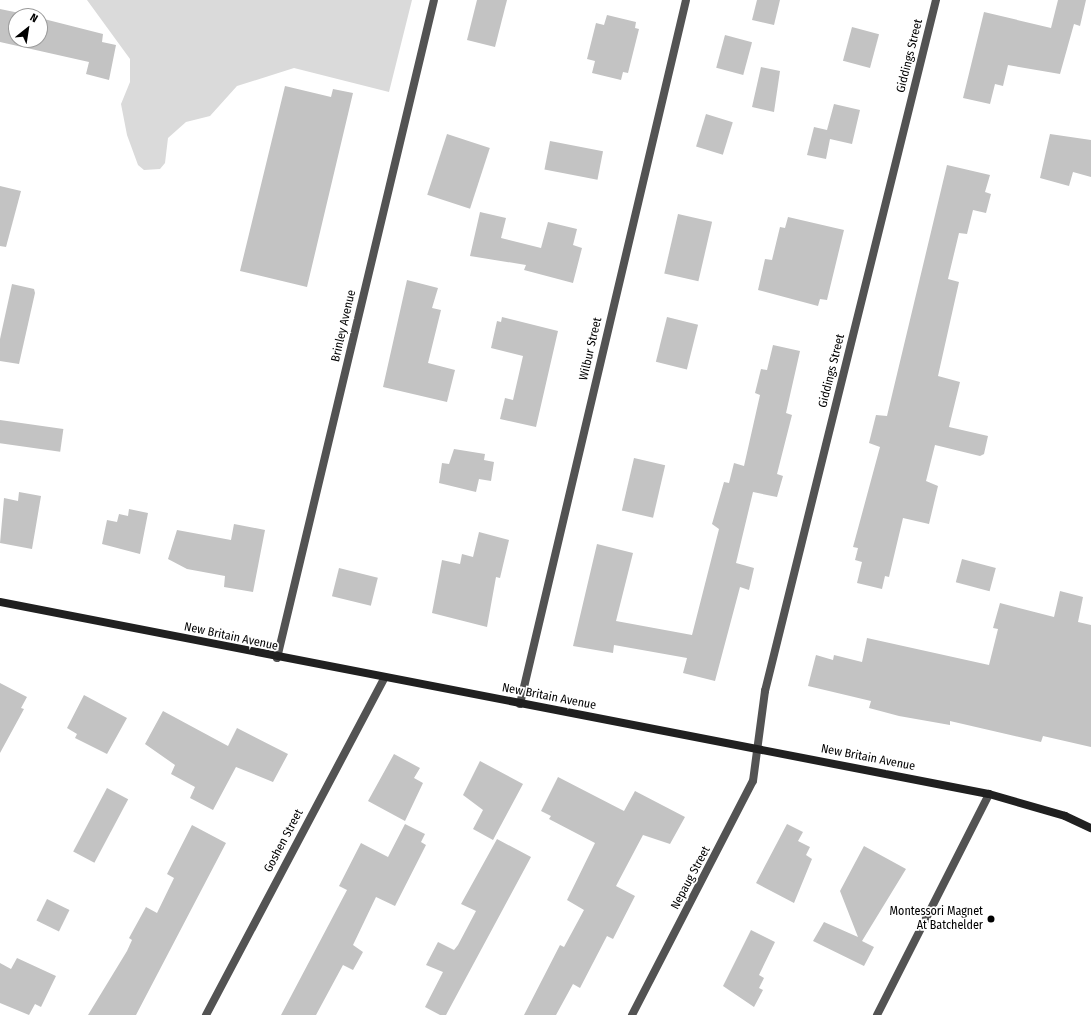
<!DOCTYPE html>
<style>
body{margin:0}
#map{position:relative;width:1091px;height:1015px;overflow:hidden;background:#fff;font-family:"Fira Sans Condensed",sans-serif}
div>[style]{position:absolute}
.green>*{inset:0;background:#dadada}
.building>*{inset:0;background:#c3c3c3;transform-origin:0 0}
.service>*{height:8px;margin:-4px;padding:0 4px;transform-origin:4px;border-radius:4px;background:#535353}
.minor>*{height:8px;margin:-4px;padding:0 4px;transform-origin:4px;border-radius:4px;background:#535353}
.secondary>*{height:8px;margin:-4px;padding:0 4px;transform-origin:4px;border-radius:4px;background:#202020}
.dots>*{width:11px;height:11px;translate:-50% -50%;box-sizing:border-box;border:2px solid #fff;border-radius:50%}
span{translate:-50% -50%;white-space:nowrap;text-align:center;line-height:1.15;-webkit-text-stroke:3.5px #fff;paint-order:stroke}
.street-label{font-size:12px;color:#000}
.poi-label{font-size:12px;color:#000}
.right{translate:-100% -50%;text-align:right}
.north{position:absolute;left:8px;top:8px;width:40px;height:40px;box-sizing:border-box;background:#fff;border:1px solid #999;border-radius:50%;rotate:30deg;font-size:11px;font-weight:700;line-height:16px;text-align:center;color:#000}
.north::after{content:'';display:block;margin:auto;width:14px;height:18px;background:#000;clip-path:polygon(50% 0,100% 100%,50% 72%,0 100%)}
</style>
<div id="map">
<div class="green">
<i style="clip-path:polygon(87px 0,412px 0,389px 92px,294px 68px,237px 86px,210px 116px,186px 122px,168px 138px,165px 163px,160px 169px,144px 170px,138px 165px,127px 135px,121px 104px,130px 82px,130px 59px)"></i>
</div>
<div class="building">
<i style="clip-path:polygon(477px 0,507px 0,495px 47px,467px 40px)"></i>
<i style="clip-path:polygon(757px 0,780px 0,774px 25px,752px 20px)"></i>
<i style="clip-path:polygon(1058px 0,1086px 0,1080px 26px,1074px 24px,1060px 74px,1008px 65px,1003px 86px,995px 84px,990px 104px,963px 98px,984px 12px,1051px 28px)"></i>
<i style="clip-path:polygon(0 9px,34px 16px,16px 16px,16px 40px,40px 40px,40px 18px,103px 34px,102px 42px,116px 45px,109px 80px,86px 74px,89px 62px,0 42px)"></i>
<i style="clip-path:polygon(607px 15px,636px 22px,635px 28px,639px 29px,628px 73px,623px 72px,621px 80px,592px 73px,595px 61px,587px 59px,596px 23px,604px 25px)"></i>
<i style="left:852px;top:27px;width:28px;height:35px;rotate:15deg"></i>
<i style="left:725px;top:35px;width:28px;height:34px;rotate:15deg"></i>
<i style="clip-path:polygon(761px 67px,780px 71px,774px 112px,752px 107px)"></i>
<i style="clip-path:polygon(285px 86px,331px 97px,333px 89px,353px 93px,307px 287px,240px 271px)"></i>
<i style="clip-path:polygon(834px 104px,860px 110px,852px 144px,830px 139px,826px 159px,807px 155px,814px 127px,827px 130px)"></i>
<i style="left:706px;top:114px;width:28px;height:34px;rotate:17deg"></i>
<i style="left:447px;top:134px;width:45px;height:64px;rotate:18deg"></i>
<i style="clip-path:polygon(1050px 134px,1091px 140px,1091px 177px,1073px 172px,1069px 186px,1040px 178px)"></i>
<i style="left:550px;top:141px;width:54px;height:29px;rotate:11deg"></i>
<i style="clip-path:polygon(947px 165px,990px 175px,985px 192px,991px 194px,986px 213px,973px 210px,967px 234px,959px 233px,948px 279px,959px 282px,938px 376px,960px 382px,949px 427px,988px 436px,984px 454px,980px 456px,935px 445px,926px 481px,938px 486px,929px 524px,903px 518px,889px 577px,885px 576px,882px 589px,857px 583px,862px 562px,855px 560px,858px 548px,853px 547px,880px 447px,869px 443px,876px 415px,887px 416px)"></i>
<i style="clip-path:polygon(0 186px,21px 191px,6px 247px,0 246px)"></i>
<i style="clip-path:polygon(480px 212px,506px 218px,501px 238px,541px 248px,548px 222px,577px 229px,573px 245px,582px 248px,573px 283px,524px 270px,526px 265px,470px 256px)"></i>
<i style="left:678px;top:214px;width:35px;height:61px;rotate:13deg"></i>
<i style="clip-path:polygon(788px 217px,844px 230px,827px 300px,820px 299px,818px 306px,758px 290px,765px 259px,772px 260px,780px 227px,785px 228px)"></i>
<i style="clip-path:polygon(407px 280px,438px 288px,432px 308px,441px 310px,428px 363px,455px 370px,447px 402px,383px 387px)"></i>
<i style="clip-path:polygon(12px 284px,34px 289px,35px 293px,19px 364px,0 361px,0 339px)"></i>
<i style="clip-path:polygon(502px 317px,558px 331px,536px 427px,500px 419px,505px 398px,513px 400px,523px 356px,491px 348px,497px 321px,501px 322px)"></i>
<i style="left:667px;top:317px;width:32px;height:46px;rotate:14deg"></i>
<i style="clip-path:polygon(773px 345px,800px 351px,786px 413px,792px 415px,777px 474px,783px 476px,777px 497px,753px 492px,736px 563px,754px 568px,749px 590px,740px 587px,715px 681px,683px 673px,687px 658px,614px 645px,613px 653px,573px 646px,597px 544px,633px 553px,616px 621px,692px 635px,719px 529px,712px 524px,724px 482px,729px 483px,734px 463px,744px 466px,760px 395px,755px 393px,761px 369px,767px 370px)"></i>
<i style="left:0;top:420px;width:64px;height:23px;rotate:8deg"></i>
<i style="clip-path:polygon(454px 449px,485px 454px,484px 460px,494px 462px,491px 481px,479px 479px,476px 492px,439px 483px,442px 463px,449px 464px)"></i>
<i style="left:634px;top:458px;width:32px;height:54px;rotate:13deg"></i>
<i style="clip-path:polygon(19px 492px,41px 496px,32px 549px,0 543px,4px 498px,18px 501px)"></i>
<i style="clip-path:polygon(129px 509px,148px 513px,140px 554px,102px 544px,107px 520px,117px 522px,119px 514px,128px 516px)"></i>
<i style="clip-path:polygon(234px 524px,265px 530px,253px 592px,224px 587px,225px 576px,187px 569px,168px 559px,177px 530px,231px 540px)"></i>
<i style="clip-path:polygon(479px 532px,509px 540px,500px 578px,496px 577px,487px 627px,432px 613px,442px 560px,460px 564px,462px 554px,473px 557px)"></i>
<i style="left:962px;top:559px;width:35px;height:24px;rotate:15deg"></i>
<i style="left:339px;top:568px;width:40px;height:29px;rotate:14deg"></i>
<i style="clip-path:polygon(1060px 591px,1083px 597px,1078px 622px,1091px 625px,1091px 747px,1043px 736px,1041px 742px,950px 721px,950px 725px,899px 716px,869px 708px,871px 701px,808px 686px,816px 655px,833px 660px,834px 655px,862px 662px,867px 638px,989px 665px,998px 629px,993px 628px,1000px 603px,1054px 617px)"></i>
<i style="clip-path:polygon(0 683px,27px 697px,21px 708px,24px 709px,0 753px)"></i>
<i style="clip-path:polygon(84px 695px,127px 718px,107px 754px,75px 738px,77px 734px,67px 728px)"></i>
<i style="clip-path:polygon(163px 711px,228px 746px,237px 728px,288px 754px,273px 782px,236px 767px,213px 810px,190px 798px,195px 787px,171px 774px,175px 765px,145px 744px)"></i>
<i style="clip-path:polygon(394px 754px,420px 768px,414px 778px,423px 783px,405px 821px,368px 801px)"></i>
<i style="clip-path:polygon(480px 761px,523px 784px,493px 840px,473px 829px,483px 810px,463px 795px)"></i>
<i style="clip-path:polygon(558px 777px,624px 811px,635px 791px,685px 817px,670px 844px,643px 835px,616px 886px,635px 896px,613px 939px,607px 936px,580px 988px,573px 984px,556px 1015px,524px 1015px,560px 945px,564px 947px,584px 910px,567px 900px,595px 843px,549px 819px,551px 816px,541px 811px)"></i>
<i style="left:107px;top:788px;width:24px;height:72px;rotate:28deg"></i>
<i style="clip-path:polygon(405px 824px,425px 834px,421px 842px,426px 845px,395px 906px,376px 897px,353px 945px,363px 952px,353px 970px,343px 965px,316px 1015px,281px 1015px,347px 890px,339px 886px,361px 843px,388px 857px)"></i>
<i style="clip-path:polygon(787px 824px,803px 832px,798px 841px,810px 847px,806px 855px,812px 859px,794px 903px,756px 883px)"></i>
<i style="clip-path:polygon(192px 825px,226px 843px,136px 1015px,88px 1015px,127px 951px,132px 940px,129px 938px,146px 907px,157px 913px,174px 878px,167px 874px)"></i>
<i style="clip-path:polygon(497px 839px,531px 857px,446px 1015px,440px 1015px,425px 1007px,443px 972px,426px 965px,438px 942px,454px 950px,458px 945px,476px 911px,461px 904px)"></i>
<i style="clip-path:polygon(864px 846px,906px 869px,862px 941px,874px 947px,864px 966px,813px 941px,824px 922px,858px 937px,840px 891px)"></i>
<i style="left:47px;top:899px;width:25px;height:24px;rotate:26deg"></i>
<i style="clip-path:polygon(751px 930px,775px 942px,759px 975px,764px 978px,759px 988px,763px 990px,754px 1007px,723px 986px)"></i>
<i style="clip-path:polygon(17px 958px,56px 976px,41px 1007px,35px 1004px,29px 1015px,0 1003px,0 963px,11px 969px)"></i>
</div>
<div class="service">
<i style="left:877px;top:1015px;width:248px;rotate:-63.1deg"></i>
</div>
<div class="minor">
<i style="left:277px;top:658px;width:676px;rotate:-76.58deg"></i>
<i style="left:520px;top:704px;width:723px;rotate:-76.73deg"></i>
<i style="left:206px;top:1015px;width:380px;rotate:-62.1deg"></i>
<i style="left:632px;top:1015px;width:263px;rotate:-62.7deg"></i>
<i style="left:753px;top:781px;width:91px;rotate:-82.4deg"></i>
<i style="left:765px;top:691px;width:712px;rotate:-76.1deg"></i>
</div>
<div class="secondary">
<i style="left:0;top:602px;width:1007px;rotate:10.99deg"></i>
<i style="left:989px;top:794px;width:79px;rotate:16.1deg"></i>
<i style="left:1065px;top:816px;width:29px;rotate:25deg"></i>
</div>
<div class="dots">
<i style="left:991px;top:919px;background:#000"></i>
</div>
<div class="street-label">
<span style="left:910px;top:56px;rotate:-76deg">Giddings Street</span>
<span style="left:344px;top:326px;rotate:-77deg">Brinley Avenue</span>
<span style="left:591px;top:349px;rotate:-77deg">Wilbur Street</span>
<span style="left:832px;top:371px;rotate:-76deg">Giddings Street</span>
<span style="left:231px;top:637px;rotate:12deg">New Britain Avenue</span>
<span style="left:549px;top:697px;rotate:11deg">New Britain Avenue</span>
<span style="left:868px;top:758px;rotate:11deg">New Britain Avenue</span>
<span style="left:284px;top:841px;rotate:-62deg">Goshen Street</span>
<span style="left:691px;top:878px;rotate:-62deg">Nepaug Street</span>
</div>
<div class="poi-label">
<span class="right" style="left:983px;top:919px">Montessori Magnet<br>At Batchelder</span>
</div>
<div class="north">N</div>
</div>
